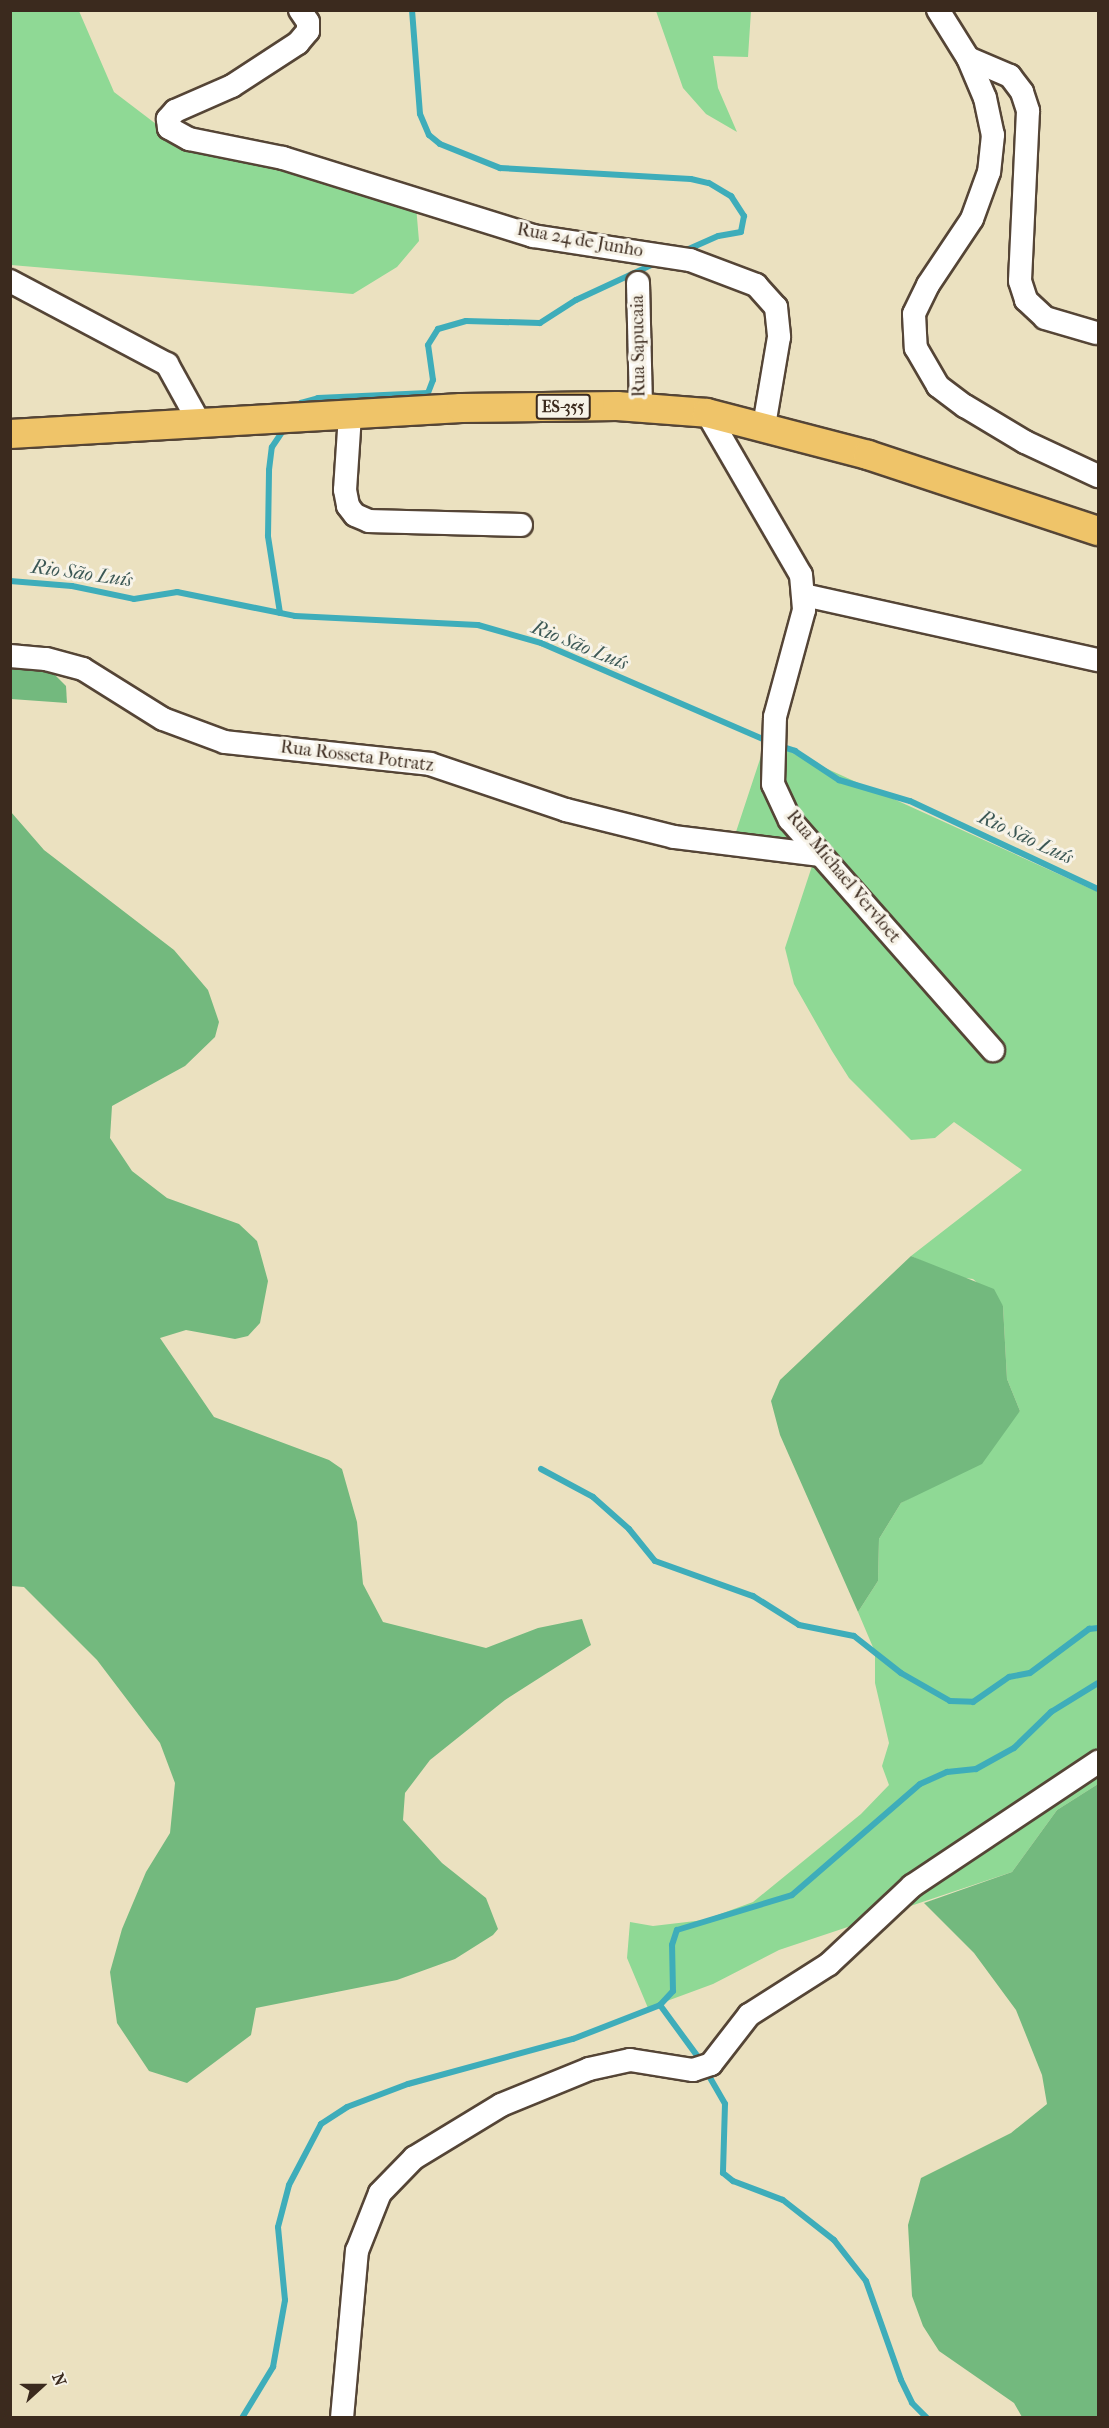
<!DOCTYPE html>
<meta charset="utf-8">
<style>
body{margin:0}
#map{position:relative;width:1109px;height:2428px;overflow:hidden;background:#ebe1c0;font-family:"IM FELL French Canon",serif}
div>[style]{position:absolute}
.green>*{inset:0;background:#8fd995}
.forest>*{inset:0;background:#73b97e}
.stream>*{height:6px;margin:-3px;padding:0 3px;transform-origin:3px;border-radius:3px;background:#3eadba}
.roads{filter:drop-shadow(2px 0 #554536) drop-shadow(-2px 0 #554536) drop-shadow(0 2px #554536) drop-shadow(0 -2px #554536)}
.minor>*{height:22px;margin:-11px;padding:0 11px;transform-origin:11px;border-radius:11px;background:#fff}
.major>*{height:28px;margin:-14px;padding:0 14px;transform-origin:14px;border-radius:14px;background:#efc469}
span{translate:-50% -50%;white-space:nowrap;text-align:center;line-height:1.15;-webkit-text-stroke:6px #f7f3e8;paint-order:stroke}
.shield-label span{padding:2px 4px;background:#f7f3e8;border:2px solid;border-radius:4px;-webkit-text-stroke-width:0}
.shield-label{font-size:16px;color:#3b2a1e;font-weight:700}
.street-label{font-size:18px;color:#3b2a1e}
.water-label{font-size:20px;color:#3c5855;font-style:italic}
.frame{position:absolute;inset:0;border:12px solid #3b2a1e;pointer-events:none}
.north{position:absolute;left:12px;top:2356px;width:60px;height:60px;-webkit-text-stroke:4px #f7f3e8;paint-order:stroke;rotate:69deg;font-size:16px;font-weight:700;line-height:24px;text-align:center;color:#3b2a1e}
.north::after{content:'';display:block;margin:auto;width:21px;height:27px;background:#3b2a1e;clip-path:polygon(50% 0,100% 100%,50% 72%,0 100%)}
</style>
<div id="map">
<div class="green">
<i style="clip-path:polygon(10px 11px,79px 11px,114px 92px,177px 140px,415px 194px,419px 241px,397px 267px,353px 294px,11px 265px)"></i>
<i style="clip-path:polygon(656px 11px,751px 11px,748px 57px,713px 56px,718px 88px,737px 132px,706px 114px,683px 88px)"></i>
<i style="clip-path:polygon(766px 741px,1098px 892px,1098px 1784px,1057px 1810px,1012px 1872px,779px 1950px,713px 1984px,648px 2008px,627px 1958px,630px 1922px,653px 1926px,704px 1920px,753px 1902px,861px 1814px,889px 1785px,882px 1766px,889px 1743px,875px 1683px,875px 1652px,858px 1612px,878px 1581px,879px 1539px,901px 1503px,934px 1485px,1020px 1411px,1007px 1379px,1003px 1306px,973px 1279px,957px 1277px,911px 1256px,1022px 1170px,954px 1122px,935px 1138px,911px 1140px,849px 1078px,832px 1051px,794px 984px,785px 948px,813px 863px,732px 844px)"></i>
</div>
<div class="forest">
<i style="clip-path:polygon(10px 656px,54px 674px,66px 686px,67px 703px,11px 699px)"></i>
<i style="clip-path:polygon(11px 812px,44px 850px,174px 950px,208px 990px,219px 1022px,215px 1037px,185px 1066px,112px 1106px,110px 1138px,132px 1171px,167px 1198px,239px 1224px,257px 1241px,268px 1281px,260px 1323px,248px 1336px,235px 1339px,186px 1330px,160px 1338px,214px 1417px,329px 1460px,342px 1469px,357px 1522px,363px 1584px,383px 1622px,486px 1648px,538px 1628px,582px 1619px,591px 1645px,505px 1700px,430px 1760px,405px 1793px,403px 1820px,442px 1863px,486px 1898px,498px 1929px,493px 1935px,455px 1959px,397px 1980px,256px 2008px,251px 2035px,187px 2083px,149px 2071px,117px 2023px,110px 1972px,122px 1929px,146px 1872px,170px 1833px,175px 1783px,160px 1743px,97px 1660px,24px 1587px,11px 1586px)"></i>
<i style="clip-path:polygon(911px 1256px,994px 1289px,1003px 1306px,1007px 1379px,1020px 1411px,982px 1464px,901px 1503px,879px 1539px,878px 1581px,858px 1612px,780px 1435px,771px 1401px,780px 1380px)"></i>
<i style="clip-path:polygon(1098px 1784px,1098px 2417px,1022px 2417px,1014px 2403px,939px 2351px,923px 2326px,912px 2296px,908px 2225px,921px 2178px,1011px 2133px,1047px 2104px,1042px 2075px,1016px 2010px,974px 1953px,924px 1903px,1012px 1872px,1057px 1810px)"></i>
</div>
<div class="stream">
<i style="left:412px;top:10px;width:104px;rotate:85.6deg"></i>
<i style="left:420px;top:114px;width:23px;rotate:67deg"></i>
<i style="left:429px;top:135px;width:14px;rotate:39deg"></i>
<i style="left:440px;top:144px;width:65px;rotate:21.8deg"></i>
<i style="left:500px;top:168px;width:191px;rotate:3.3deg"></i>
<i style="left:691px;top:179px;width:18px;rotate:13deg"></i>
<i style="left:709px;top:183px;width:26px;rotate:31deg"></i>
<i style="left:731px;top:196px;width:24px;rotate:57deg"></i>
<i style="left:744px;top:216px;width:16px;rotate:101deg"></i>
<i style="left:741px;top:232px;width:23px;rotate:170deg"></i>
<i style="left:718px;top:236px;width:37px;rotate:156deg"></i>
<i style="left:298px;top:408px;width:6px;rotate:-59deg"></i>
<i style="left:301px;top:403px;width:18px;rotate:-16deg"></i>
<i style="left:318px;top:398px;width:110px;rotate:-2.6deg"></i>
<i style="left:428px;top:393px;width:14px;rotate:-69deg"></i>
<i style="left:433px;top:380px;width:35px;rotate:-98deg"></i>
<i style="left:428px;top:345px;width:19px;rotate:-58deg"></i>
<i style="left:438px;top:329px;width:29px;rotate:-16deg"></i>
<i style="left:466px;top:321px;width:74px;rotate:1.5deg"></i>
<i style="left:540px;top:323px;width:43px;rotate:-32.6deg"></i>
<i style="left:576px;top:300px;width:90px;rotate:-24.9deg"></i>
<i style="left:10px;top:581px;width:62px;rotate:4.6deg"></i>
<i style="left:72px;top:586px;width:63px;rotate:11.8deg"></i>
<i style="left:134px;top:599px;width:44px;rotate:-9.2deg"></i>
<i style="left:177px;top:592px;width:120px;rotate:11.5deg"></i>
<i style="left:295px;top:616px;width:183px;rotate:2.8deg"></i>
<i style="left:478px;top:625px;width:66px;rotate:15.9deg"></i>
<i style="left:541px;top:643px;width:249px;rotate:23.4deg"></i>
<i style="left:280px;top:613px;width:78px;rotate:-98.9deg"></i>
<i style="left:268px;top:536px;width:66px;rotate:-89.1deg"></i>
<i style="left:269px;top:470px;width:23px;rotate:-83deg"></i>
<i style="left:272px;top:447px;width:25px;rotate:-56deg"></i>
<i style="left:780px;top:746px;width:16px;rotate:18deg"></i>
<i style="left:795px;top:751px;width:53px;rotate:33.4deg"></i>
<i style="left:839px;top:780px;width:74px;rotate:16.5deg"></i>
<i style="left:910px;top:801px;width:208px;rotate:25.1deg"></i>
<i style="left:541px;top:1469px;width:59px;rotate:28.3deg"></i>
<i style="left:593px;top:1497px;width:48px;rotate:41.6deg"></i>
<i style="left:629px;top:1529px;width:41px;rotate:50.9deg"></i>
<i style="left:655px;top:1561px;width:104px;rotate:19.7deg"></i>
<i style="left:753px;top:1596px;width:54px;rotate:32.2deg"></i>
<i style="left:799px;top:1625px;width:56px;rotate:11.3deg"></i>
<i style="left:854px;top:1636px;width:60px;rotate:38.2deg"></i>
<i style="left:901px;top:1673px;width:56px;rotate:29.7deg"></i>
<i style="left:950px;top:1701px;width:23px;rotate:2deg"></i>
<i style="left:973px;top:1702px;width:44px;rotate:-34.8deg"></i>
<i style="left:1009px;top:1677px;width:21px;rotate:-11deg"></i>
<i style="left:1030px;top:1673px;width:74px;rotate:-36.7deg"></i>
<i style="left:1089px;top:1629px;width:9px;rotate:-6deg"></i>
<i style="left:660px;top:2005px;width:64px;rotate:53.8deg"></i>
<i style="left:709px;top:2076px;width:32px;rotate:60deg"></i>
<i style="left:725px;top:2104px;width:69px;rotate:91.7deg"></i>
<i style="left:723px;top:2173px;width:13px;rotate:39deg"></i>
<i style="left:733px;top:2181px;width:53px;rotate:20.8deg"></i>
<i style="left:783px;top:2200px;width:65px;rotate:38.1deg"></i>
<i style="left:834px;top:2240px;width:52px;rotate:52deg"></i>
<i style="left:866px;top:2281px;width:105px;rotate:70.5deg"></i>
<i style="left:901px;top:2380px;width:25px;rotate:64deg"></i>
<i style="left:912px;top:2403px;width:21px;rotate:45deg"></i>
<i style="left:242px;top:2418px;width:60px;rotate:-58.7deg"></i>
<i style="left:273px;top:2367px;width:68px;rotate:-79.8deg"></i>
<i style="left:285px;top:2300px;width:73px;rotate:-95.5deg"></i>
<i style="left:278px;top:2227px;width:43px;rotate:-75.3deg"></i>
<i style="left:289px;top:2185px;width:69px;rotate:-62.3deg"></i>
<i style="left:321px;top:2124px;width:31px;rotate:-33deg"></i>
<i style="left:347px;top:2107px;width:65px;rotate:-20.7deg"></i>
<i style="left:408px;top:2084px;width:171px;rotate:-15.3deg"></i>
<i style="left:573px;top:2039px;width:93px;rotate:-21.3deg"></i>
<i style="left:660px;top:2005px;width:19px;rotate:-47deg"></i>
<i style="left:673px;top:1991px;width:46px;rotate:-91.2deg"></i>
<i style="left:672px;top:1945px;width:16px;rotate:-72deg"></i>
<i style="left:677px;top:1930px;width:120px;rotate:-16.9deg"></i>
<i style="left:792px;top:1895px;width:169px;rotate:-40.9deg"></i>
<i style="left:920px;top:1784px;width:30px;rotate:-24deg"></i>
<i style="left:947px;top:1772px;width:29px;rotate:-6deg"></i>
<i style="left:976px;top:1769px;width:43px;rotate:-28.9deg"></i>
<i style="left:1014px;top:1748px;width:52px;rotate:-44.2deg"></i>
<i style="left:1051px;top:1712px;width:55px;rotate:-31.7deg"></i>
</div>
<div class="roads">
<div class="minor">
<i style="left:300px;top:10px;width:14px;rotate:56deg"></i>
<i style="left:308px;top:22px;width:9px;rotate:90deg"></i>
<i style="left:308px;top:31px;width:16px;rotate:130deg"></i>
<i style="left:298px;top:43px;width:79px;rotate:146.9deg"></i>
<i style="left:232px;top:86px;width:62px;rotate:156.3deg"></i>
<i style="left:175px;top:111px;width:11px;rotate:131deg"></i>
<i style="left:168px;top:119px;width:9px;rotate:84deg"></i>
<i style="left:169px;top:128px;width:23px;rotate:29deg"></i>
<i style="left:189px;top:139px;width:96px;rotate:11.4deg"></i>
<i style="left:283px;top:158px;width:262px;rotate:17.3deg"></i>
<i style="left:533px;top:236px;width:159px;rotate:8.7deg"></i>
<i style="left:690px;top:260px;width:71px;rotate:20.7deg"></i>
<i style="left:756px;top:285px;width:30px;rotate:48deg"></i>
<i style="left:776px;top:307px;width:30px;rotate:84deg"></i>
<i style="left:779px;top:337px;width:90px;rotate:99.6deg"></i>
<i style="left:938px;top:10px;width:57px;rotate:58deg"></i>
<i style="left:968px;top:58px;width:43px;rotate:67deg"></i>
<i style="left:985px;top:98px;width:38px;rotate:78deg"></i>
<i style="left:993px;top:135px;width:37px;rotate:96deg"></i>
<i style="left:989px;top:172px;width:50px;rotate:109.9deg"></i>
<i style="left:972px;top:219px;width:79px;rotate:123.7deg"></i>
<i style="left:928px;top:285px;width:32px;rotate:116deg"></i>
<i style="left:914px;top:314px;width:34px;rotate:87deg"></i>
<i style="left:916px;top:348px;width:44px;rotate:59.9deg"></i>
<i style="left:938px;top:386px;width:34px;rotate:37deg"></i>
<i style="left:965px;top:406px;width:70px;rotate:31deg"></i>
<i style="left:1025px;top:442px;width:81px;rotate:25deg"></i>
<i style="left:968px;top:58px;width:46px;rotate:23.2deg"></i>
<i style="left:1010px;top:76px;width:20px;rotate:53deg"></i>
<i style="left:1022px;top:92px;width:20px;rotate:72deg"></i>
<i style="left:1028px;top:111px;width:170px;rotate:92.7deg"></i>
<i style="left:1020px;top:281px;width:20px;rotate:72deg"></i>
<i style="left:1026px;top:300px;width:26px;rotate:43deg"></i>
<i style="left:1045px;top:318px;width:53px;rotate:16.4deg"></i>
<i style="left:10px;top:281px;width:178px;rotate:27.9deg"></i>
<i style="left:167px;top:364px;width:66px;rotate:61.1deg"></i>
<i style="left:638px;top:283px;width:125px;rotate:88.6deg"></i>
<i style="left:707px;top:413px;width:187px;rotate:59.9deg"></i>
<i style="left:801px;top:575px;width:35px;rotate:85deg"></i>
<i style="left:804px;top:610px;width:111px;rotate:105.2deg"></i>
<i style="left:775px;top:717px;width:67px;rotate:91.7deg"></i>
<i style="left:773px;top:784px;width:40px;rotate:65deg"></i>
<i style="left:790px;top:820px;width:307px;rotate:48.6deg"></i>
<i style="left:350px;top:415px;width:75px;rotate:93.8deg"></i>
<i style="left:345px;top:490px;width:16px;rotate:79deg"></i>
<i style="left:348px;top:506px;width:11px;rotate:52deg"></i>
<i style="left:355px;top:515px;width:15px;rotate:23deg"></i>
<i style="left:369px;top:521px;width:152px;rotate:1.5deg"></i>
<i style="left:804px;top:595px;width:301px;rotate:12.5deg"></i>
<i style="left:10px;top:656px;width:36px;rotate:5deg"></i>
<i style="left:46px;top:659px;width:38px;rotate:15deg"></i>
<i style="left:83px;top:669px;width:94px;rotate:32deg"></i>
<i style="left:163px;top:719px;width:66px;rotate:20.4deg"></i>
<i style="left:225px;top:742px;width:206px;rotate:6.1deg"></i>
<i style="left:430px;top:764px;width:144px;rotate:18.7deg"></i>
<i style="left:566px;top:810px;width:111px;rotate:14deg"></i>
<i style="left:674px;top:837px;width:147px;rotate:7deg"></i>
<i style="left:342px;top:2418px;width:168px;rotate:-84.9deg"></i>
<i style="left:357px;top:2251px;width:62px;rotate:-68.4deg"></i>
<i style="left:380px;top:2193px;width:49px;rotate:-45.8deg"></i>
<i style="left:414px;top:2158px;width:102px;rotate:-31.3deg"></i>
<i style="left:501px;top:2105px;width:95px;rotate:-22.2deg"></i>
<i style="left:589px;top:2069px;width:42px;rotate:-12.4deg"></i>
<i style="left:630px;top:2060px;width:64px;rotate:9deg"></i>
<i style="left:693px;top:2070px;width:19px;rotate:-18deg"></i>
<i style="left:711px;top:2064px;width:62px;rotate:-52.2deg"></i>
<i style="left:749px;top:2015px;width:95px;rotate:-32.5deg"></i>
<i style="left:829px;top:1964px;width:114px;rotate:-43.2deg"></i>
<i style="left:912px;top:1886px;width:224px;rotate:-33.7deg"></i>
</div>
<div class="major">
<i style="left:10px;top:434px;width:452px;rotate:-3.3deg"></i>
<i style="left:461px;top:408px;width:156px;rotate:-0.7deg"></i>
<i style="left:617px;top:406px;width:90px;rotate:4.4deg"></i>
<i style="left:707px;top:413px;width:166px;rotate:14.6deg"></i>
<i style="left:868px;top:455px;width:242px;rotate:18.3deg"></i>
</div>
</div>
<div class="shield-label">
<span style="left:563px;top:407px">ES-355</span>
</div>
<div class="street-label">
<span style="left:580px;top:241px;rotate:10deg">Rua 24 de Junho</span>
<span style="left:639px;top:346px;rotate:-91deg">Rua Sapucaia</span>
<span style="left:357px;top:757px;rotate:7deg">Rua Rosseta Potratz</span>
<span style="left:843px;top:877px;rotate:50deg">Rua Michael Vervloet</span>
</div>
<div class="water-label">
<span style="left:82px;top:573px;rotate:8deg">Rio São Luís</span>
<span style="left:580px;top:645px;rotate:22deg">Rio São Luís</span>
<span style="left:1026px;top:837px;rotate:25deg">Rio São Luís</span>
</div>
<div class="frame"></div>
<div class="north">N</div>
</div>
